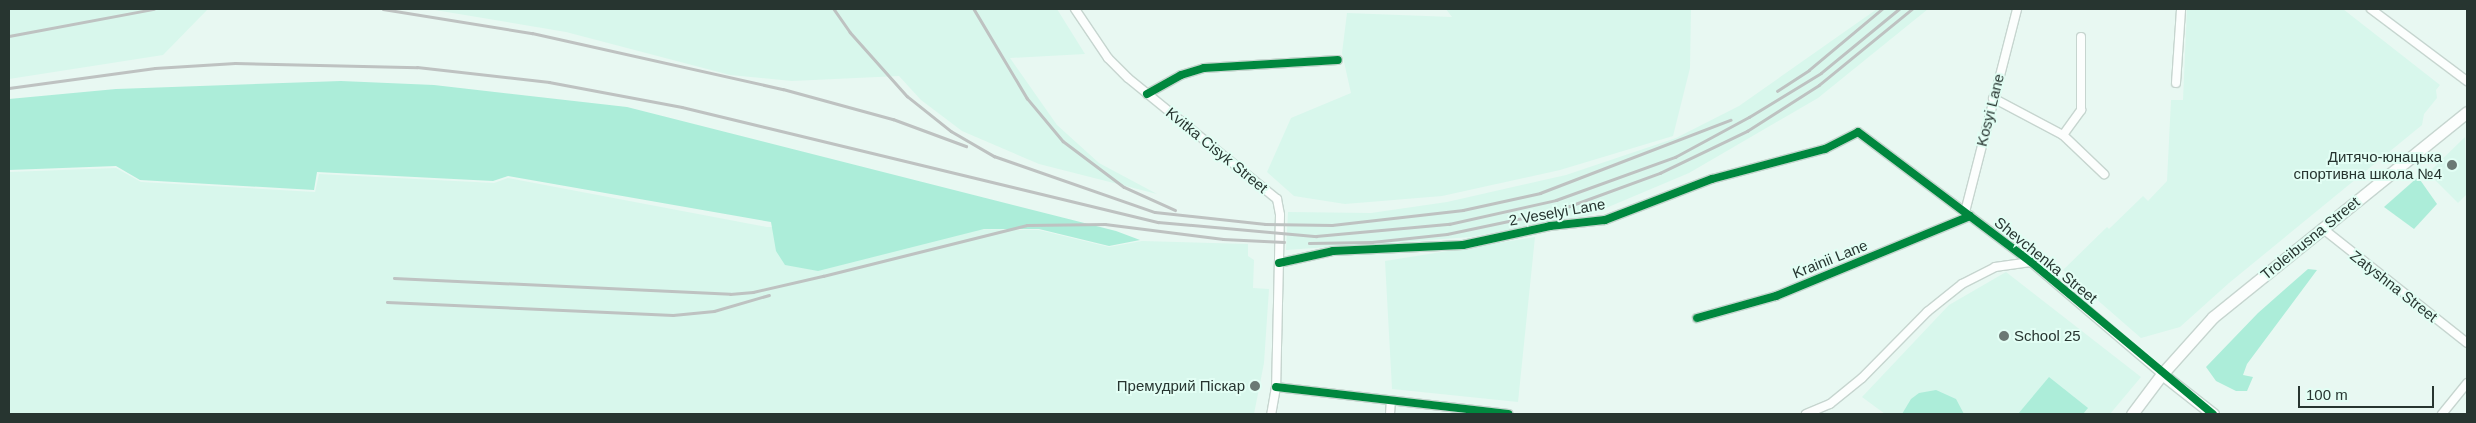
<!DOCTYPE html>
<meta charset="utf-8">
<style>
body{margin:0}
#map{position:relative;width:2476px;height:423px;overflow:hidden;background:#e8f8f2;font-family:Helvetica,sans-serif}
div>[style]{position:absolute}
.built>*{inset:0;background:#d8f7ec}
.green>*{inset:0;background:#acedd9}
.roads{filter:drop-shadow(1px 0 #c6d5cf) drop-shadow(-1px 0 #c6d5cf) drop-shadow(0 1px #c6d5cf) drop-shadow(0 -1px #c6d5cf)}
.street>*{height:8px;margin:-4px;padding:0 4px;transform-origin:4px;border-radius:4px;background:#fcfefd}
.secondary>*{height:11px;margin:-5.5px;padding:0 5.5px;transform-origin:5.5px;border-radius:5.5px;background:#fcfefd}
.rail>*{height:2.5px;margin:-1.25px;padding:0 1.25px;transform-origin:1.25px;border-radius:1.25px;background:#bec2c1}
.cycleway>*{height:8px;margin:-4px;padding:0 4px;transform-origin:4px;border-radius:4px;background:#00873e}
.dots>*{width:14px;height:14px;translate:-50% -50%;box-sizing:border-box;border:2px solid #e2fef4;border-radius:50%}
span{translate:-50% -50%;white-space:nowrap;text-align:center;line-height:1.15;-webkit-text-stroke:4px #e2fef4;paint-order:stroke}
.street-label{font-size:15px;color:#273530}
.poi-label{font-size:15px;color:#273530}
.right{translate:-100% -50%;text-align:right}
.left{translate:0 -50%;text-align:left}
.frame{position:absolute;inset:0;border:10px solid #273530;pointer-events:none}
.scale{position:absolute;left:2298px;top:386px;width:136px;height:22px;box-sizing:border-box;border:2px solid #273530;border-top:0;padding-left:6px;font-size:15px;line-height:18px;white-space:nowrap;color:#273530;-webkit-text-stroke:4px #e2fef4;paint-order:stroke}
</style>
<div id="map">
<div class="built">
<i style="clip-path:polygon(9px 9px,208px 9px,163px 55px,9px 79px)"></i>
<i style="clip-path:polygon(429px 9px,1057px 9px,1085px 54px,1010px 58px,1057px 125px,1099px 163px,1157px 194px,1039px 164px,962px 131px,921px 100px,899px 76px,792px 81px,730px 75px,566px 32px)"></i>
<i style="clip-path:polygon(1446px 9px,1691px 9px,1690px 68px,1673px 136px,1560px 170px,1442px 196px,1345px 204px,1294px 196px,1267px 172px,1291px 118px,1351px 93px,1342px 53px,1347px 13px,1452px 17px)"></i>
<i style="clip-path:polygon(1877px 9px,1928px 9px,1818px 98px,1689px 173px,1587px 216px,1471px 237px,1286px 250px,1288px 212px,1371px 213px,1447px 202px,1566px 175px,1676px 138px,1739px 106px)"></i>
<i style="clip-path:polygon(2187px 9px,2343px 9px,2440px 85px,2436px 90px,2437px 98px,2424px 114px,2422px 125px,2229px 283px,2180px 327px,2141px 338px,2063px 270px,2107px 227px,2109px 229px,2143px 196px,2148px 201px,2167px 181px,2171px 100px,2183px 100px)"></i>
<i style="clip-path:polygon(2465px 137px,2467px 194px,2458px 203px,2428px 173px)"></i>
<i style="clip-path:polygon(116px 168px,141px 182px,315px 192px,319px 174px,494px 183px,508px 178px,767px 227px,1039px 230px,1109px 247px,1142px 241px,1248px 244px,1248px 256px,1254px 260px,1253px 288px,1269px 289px,1264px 363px,1254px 414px,9px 414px,9px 172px)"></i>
<i style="clip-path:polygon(1535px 237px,1518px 402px,1392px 389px,1385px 261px)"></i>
<i style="clip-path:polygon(2006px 272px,2141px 377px,2110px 414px,1885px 414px,1862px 397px,1949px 305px)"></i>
</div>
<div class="green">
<i style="clip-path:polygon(341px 81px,434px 85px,627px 107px,1116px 231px,1140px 240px,1109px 246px,1039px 229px,984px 229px,818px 271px,785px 265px,776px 251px,771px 222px,508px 176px,493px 181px,317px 172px,314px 190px,140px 180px,116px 166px,9px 170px,9px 99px,116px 89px)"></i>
<i style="clip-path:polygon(2418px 177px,2437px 204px,2414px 229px,2384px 207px)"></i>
<i style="clip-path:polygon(2308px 269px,2317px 270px,2247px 364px,2243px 375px,2253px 377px,2247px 391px,2236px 391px,2216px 381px,2206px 367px,2258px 313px)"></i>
<i style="clip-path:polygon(2049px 377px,2088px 408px,2083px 414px,2018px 414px)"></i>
<i style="clip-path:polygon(1936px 390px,1956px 399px,1964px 414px,1902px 414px,1911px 399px,1919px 393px)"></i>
</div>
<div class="roads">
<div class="street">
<i style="left:1075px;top:9px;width:59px;rotate:56deg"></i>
<i style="left:1108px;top:58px;width:28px;rotate:45deg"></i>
<i style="left:1128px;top:78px;width:192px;rotate:39.1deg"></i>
<i style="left:1277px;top:199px;width:16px;rotate:79deg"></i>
<i style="left:1280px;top:215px;width:172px;rotate:91.3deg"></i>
<i style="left:1276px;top:387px;width:27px;rotate:100deg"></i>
<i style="left:2371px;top:9px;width:120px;rotate:36.9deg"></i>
<i style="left:2176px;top:83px;width:74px;rotate:-86.1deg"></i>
<i style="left:1147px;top:94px;width:39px;rotate:-29deg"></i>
<i style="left:1181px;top:75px;width:24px;rotate:-17deg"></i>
<i style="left:1204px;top:68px;width:134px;rotate:-3.4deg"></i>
<i style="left:1993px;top:98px;width:79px;rotate:27.9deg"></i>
<i style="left:2063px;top:135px;width:57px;rotate:43.6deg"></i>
<i style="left:2063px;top:135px;width:31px;rotate:-54deg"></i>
<i style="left:2081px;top:110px;width:73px;rotate:-90deg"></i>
<i style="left:1965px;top:212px;width:210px;rotate:-75.6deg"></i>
<i style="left:2322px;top:228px;width:185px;rotate:38.4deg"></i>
<i style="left:1279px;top:263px;width:55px;rotate:-12.5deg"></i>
<i style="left:1333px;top:251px;width:130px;rotate:-2.6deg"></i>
<i style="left:1463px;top:245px;width:89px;rotate:-12.3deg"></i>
<i style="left:1550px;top:226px;width:55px;rotate:-6.2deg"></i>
<i style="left:1605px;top:220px;width:115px;rotate:-21deg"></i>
<i style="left:1712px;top:179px;width:117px;rotate:-14.9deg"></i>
<i style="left:1825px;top:149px;width:37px;rotate:-27deg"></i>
<i style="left:1858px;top:132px;width:216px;rotate:36.9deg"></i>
<i style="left:2031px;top:262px;width:172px;rotate:40.5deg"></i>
<i style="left:1697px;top:318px;width:82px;rotate:-15.6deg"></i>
<i style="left:1776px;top:296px;width:210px;rotate:-22.4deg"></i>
<i style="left:1276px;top:387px;width:234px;rotate:6.6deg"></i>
<i style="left:1390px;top:414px;width:13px;rotate:-86deg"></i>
<i style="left:1806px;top:414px;width:26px;rotate:-23deg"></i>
<i style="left:1830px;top:404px;width:41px;rotate:-39.1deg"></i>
<i style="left:1862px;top:378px;width:93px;rotate:-45.4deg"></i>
<i style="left:1927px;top:312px;width:45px;rotate:-38.7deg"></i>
<i style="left:1962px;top:284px;width:37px;rotate:-27deg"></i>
<i style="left:1995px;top:267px;width:36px;rotate:-8deg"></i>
<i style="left:2442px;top:414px;width:40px;rotate:-51deg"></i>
</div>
<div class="secondary">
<i style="left:2162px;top:374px;width:65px;rotate:38.1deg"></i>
<i style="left:2132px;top:414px;width:50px;rotate:-53.1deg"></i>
<i style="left:2162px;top:374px;width:76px;rotate:-48.2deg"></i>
<i style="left:2213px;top:317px;width:326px;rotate:-38.9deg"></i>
</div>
</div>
<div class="rail">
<i style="left:383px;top:9px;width:151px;rotate:9.2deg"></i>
<i style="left:532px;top:33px;width:257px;rotate:12.6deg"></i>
<i style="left:783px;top:89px;width:114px;rotate:15.3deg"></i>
<i style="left:893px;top:119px;width:78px;rotate:20.3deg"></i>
<i style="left:834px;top:9px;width:28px;rotate:55deg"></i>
<i style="left:850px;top:32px;width:86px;rotate:48.3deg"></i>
<i style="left:907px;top:96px;width:56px;rotate:38.5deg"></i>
<i style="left:951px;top:131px;width:50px;rotate:30.2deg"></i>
<i style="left:994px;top:156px;width:170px;rotate:19.2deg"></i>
<i style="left:1155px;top:212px;width:111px;rotate:6.2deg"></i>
<i style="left:1265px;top:224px;width:67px;rotate:0.9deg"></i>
<i style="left:1332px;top:225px;width:132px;rotate:-6.5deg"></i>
<i style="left:1463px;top:210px;width:79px;rotate:-12.4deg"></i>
<i style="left:1540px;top:193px;width:204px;rotate:-21deg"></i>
<i style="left:974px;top:9px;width:104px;rotate:59.2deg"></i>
<i style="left:1027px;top:98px;width:56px;rotate:50.1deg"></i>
<i style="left:1063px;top:141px;width:76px;rotate:37deg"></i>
<i style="left:1124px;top:187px;width:56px;rotate:24.3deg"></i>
<i style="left:9px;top:36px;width:147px;rotate:-10.6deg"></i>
<i style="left:9px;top:88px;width:147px;rotate:-7.8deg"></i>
<i style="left:155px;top:68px;width:80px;rotate:-3.6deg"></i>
<i style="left:235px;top:63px;width:182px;rotate:1.3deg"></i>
<i style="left:417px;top:67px;width:133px;rotate:6.5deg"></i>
<i style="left:549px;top:82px;width:135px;rotate:10.6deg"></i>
<i style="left:682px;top:107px;width:490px;rotate:13.6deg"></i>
<i style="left:1158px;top:222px;width:159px;rotate:5.1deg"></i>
<i style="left:1316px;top:236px;width:134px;rotate:-5.2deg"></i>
<i style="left:1449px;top:224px;width:110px;rotate:-12.6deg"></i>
<i style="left:1556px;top:200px;width:127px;rotate:-19.9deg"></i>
<i style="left:1675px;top:157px;width:84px;rotate:-28.4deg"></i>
<i style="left:1749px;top:117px;width:84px;rotate:-31.4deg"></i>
<i style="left:1821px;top:73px;width:101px;rotate:-39.4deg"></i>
<i style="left:1777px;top:91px;width:38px;rotate:-33deg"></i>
<i style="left:1809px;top:70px;width:95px;rotate:-39.9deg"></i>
<i style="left:1309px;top:243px;width:63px;rotate:-0.9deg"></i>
<i style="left:1372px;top:242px;width:75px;rotate:-6.1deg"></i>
<i style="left:1447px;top:234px;width:111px;rotate:-11.9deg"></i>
<i style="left:1556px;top:211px;width:111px;rotate:-20.1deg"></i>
<i style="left:1660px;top:173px;width:97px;rotate:-25.8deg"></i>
<i style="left:1747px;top:131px;width:85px;rotate:-32.6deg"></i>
<i style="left:1819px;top:85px;width:120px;rotate:-39.3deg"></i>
<i style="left:394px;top:278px;width:336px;rotate:2.7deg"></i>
<i style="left:730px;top:294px;width:23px;rotate:-5deg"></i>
<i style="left:753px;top:292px;width:72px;rotate:-12.9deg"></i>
<i style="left:823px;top:276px;width:210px;rotate:-14deg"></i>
<i style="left:1027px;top:225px;width:78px;rotate:-0.7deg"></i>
<i style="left:1105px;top:224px;width:119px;rotate:7.2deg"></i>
<i style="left:1223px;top:239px;width:61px;rotate:2.8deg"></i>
<i style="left:387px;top:302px;width:286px;rotate:2.6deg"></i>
<i style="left:673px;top:315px;width:41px;rotate:-5.6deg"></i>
<i style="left:714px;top:311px;width:57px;rotate:-16.2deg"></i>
</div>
<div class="cycleway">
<i style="left:1147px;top:94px;width:39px;rotate:-29deg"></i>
<i style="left:1181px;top:75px;width:24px;rotate:-17deg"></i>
<i style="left:1204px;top:68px;width:134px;rotate:-3.4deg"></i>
<i style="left:1279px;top:263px;width:55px;rotate:-12.5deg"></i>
<i style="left:1333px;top:251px;width:130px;rotate:-2.6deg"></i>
<i style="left:1463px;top:245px;width:89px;rotate:-12.3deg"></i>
<i style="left:1550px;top:226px;width:55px;rotate:-6.2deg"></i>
<i style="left:1605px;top:220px;width:115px;rotate:-21deg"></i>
<i style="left:1712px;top:179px;width:117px;rotate:-14.9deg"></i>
<i style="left:1825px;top:149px;width:37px;rotate:-27deg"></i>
<i style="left:1858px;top:132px;width:216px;rotate:36.9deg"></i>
<i style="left:2031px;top:262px;width:237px;rotate:39.9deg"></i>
<i style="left:1697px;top:318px;width:82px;rotate:-15.6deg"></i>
<i style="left:1776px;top:296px;width:210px;rotate:-22.4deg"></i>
<i style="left:1276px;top:387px;width:234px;rotate:6.6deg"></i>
</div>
<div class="dots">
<i style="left:2452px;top:165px;background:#6b7974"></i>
<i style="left:2004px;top:336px;background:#6b7974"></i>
<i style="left:1255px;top:386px;background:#6b7974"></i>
</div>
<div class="street-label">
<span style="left:1990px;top:110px;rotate:-76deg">Kosyi Lane</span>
<span style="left:1217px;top:150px;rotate:39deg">Kvitka Cisyk Street</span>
<span style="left:1557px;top:212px;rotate:-10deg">2 Veselyi Lane</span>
<span style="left:2310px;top:238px;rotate:-39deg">Troleibusna Street</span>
<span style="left:1830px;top:259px;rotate:-22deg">Krainii Lane</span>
<span style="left:2046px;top:260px;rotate:39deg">Shevchenka Street</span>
<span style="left:2394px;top:286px;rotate:38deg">Zatyshna Street</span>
</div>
<div class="poi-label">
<span class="right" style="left:2442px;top:165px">Дитячо-юнацька<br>спортивна школа №4</span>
<span class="left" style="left:2014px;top:336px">School 25</span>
<span class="right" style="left:1245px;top:386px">Премудрий Піскар</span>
</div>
<div class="frame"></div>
<div class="scale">100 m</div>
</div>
